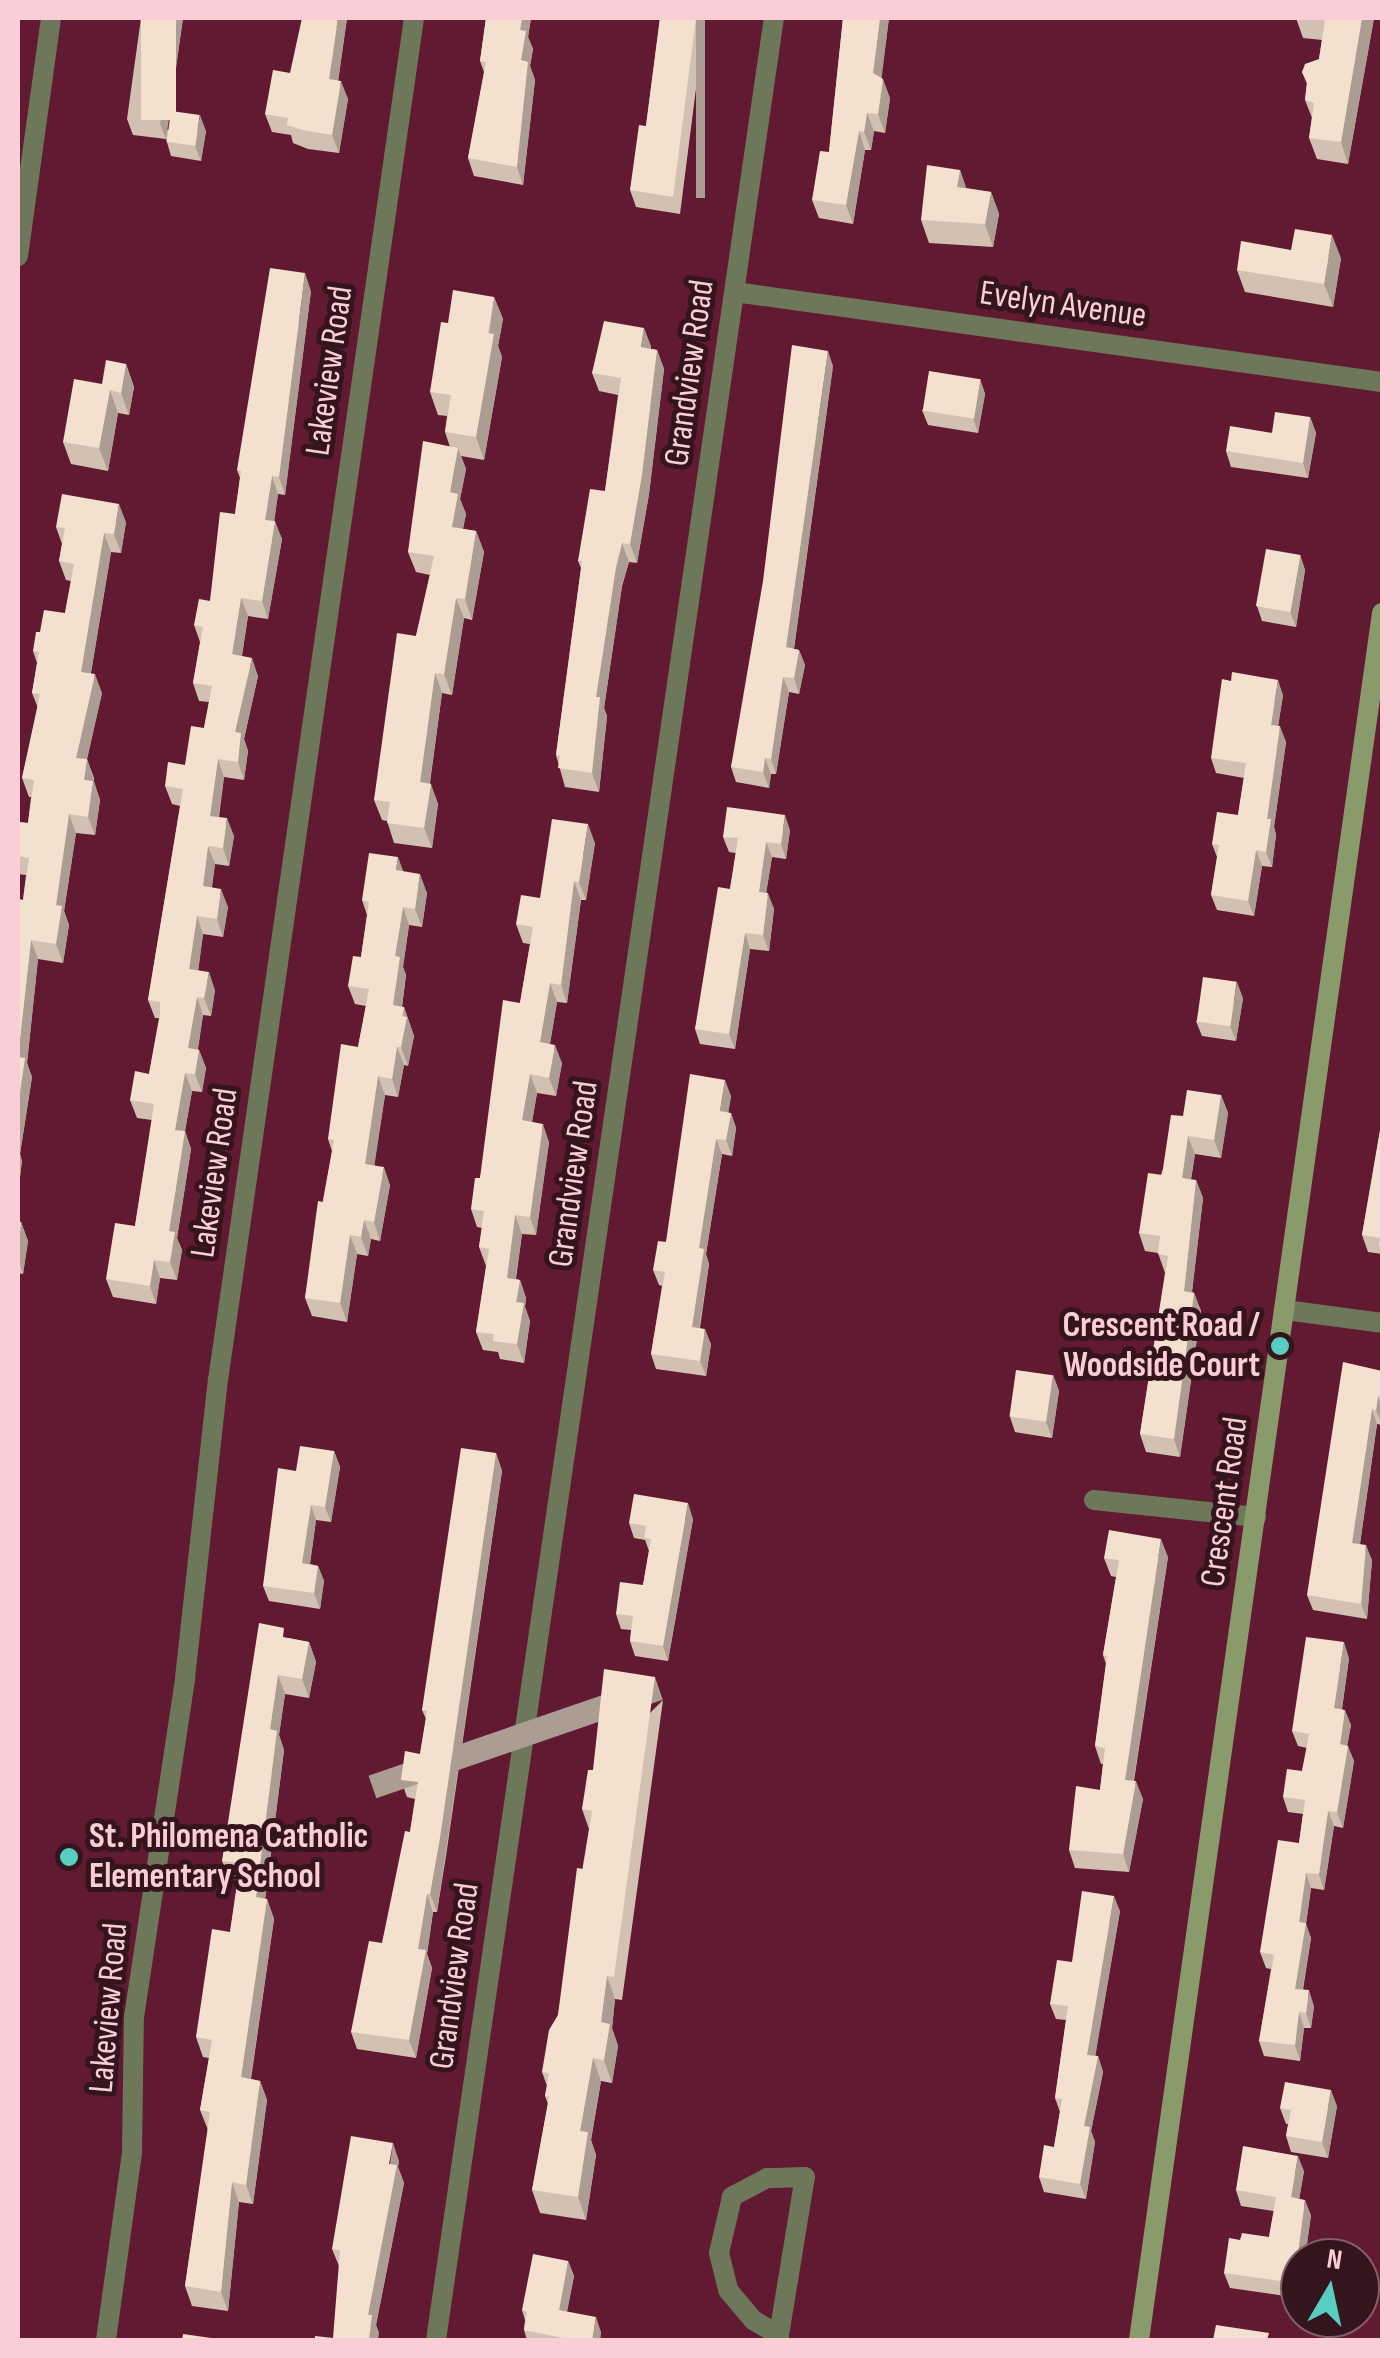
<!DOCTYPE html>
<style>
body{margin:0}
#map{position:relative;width:1400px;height:2358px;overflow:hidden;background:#611a32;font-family:"Sofia Sans Condensed",sans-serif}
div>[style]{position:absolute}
.street>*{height:20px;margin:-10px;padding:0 10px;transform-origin:10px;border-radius:10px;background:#6d785a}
.secondary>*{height:20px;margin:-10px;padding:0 10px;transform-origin:10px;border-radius:10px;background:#8a9b6b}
.wall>*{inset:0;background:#d2c1b2}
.shaded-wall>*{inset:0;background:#ab9d91;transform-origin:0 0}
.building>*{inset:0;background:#f4e0cf;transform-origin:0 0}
.dots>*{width:28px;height:28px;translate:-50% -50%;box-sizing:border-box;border:5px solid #34141d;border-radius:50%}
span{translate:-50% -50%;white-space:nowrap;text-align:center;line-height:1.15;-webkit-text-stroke:10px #34141d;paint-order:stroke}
.street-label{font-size:35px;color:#fbced7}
.poi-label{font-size:35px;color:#fbced7;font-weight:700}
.right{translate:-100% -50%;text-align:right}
.left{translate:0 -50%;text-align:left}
.frame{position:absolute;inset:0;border:20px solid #fbced7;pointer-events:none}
.north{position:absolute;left:1280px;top:2238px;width:100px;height:100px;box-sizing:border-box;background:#34141d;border:2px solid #845e67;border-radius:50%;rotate:9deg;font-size:28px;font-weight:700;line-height:40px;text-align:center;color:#fbced7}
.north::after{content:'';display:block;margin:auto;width:35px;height:45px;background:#58cec0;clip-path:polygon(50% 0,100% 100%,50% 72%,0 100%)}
</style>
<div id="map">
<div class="street">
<i style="left:18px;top:256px;width:240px;rotate:-82.1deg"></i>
<i style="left:735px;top:292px;width:653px;rotate:7.92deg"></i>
<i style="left:1285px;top:1310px;width:98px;rotate:7.6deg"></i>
<i style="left:1094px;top:1500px;width:163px;rotate:6deg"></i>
<i style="left:106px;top:2340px;width:190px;rotate:-82.1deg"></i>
<i style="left:132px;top:2152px;width:135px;rotate:-89.2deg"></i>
<i style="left:134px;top:2017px;width:343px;rotate:-81.4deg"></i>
<i style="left:185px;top:1678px;width:300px;rotate:-83.7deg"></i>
<i style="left:218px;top:1380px;width:1376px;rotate:-81.81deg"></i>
<i style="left:436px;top:2340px;width:2346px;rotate:-81.72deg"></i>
<i style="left:778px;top:2340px;width:5px;rotate:-79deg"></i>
<i style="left:779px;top:2335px;width:160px;rotate:-80.7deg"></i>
<i style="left:805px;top:2177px;width:38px;rotate:178deg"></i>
<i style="left:767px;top:2178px;width:40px;rotate:152deg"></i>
<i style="left:732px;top:2197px;width:57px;rotate:103.1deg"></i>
<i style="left:719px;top:2253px;width:38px;rotate:76deg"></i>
<i style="left:728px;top:2290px;width:39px;rotate:50deg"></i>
<i style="left:753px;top:2320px;width:30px;rotate:30deg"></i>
</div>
<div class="secondary">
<i style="left:1139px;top:2340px;width:1744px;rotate:-81.99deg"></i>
</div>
<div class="wall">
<i style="clip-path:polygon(141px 18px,183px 18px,167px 130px,206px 131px,201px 161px,171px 156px,166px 139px,133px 135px,127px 119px)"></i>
<i style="clip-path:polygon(347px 18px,338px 81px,348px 99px,339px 153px,308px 149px,293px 143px,291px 135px,272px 132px,265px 114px,290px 73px)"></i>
<i style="clip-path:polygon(486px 18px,531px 18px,528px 37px,533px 49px,530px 66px,535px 80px,523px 185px,474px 176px,468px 158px,484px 72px,480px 61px)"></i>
<i style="clip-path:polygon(660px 18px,705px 18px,680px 214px,636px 207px,630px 190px,646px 126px)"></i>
<i style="clip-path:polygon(843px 18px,889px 18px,881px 78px,890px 98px,885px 133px,874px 131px,871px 150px,865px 150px,853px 224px,819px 218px,812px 200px,829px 152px)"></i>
<i style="clip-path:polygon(1296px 18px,1374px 18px,1348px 164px,1317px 159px,1309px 138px,1312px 118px,1305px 100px,1307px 84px,1302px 72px,1319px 59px,1322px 40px,1303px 38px)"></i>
<i style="clip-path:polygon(960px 170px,966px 188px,991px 192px,999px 214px,993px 247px,929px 243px,921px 220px)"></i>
<i style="clip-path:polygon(1291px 250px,1341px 258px,1333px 307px,1245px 292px,1237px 270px)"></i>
<i style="clip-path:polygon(311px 291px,285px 495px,278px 494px,274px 521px,282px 539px,268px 619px,248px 616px,242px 656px,258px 676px,244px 739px,248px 751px,244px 780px,224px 777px,219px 817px,234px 836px,229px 866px,215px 864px,212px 887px,228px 907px,223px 937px,203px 934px,198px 971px,215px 990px,211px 1016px,203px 1015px,198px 1049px,199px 1050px,206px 1068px,202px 1092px,192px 1091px,185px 1131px,191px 1149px,177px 1238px,182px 1250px,177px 1280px,160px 1278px,156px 1304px,113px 1297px,106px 1279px,135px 1226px,152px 1120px,137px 1118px,130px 1100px,149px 1074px,159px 1018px,155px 1018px,148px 1000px,180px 806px,172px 804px,165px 786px,185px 765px,204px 728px,209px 702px,199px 701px,193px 683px,200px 642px,194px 625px,210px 601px,235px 514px,240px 478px,237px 470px)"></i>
<i style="clip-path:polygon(494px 297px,503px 319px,498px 346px,502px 357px,484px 460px,461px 456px,466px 469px,460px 499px,466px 514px,463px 529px,476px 531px,484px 552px,472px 620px,464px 618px,452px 695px,442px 693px,430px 783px,438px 804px,432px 848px,394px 843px,387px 821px,382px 820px,374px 800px,416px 636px,430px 575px,416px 572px,408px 552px,450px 447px,445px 432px,447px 416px,438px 415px,430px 392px,448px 323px)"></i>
<i style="clip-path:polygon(651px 346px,651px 349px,657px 350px,664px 369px,649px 494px,637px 563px,629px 562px,622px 586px,604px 708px,607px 716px,599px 792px,565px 787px,556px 755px,581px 568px,578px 561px,605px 491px,618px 395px,599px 391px,592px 373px)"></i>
<i style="clip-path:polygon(126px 364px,134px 387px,129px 415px,118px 413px,108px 471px,71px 464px,63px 442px,102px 384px)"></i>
<i style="clip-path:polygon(833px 366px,794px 649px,799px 650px,805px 665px,799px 694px,789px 692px,776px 774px,771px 774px,769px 788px,736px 782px,731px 767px)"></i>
<i style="clip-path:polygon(980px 379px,985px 394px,978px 433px,928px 425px,922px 410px)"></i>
<i style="clip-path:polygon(1310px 417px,1316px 433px,1308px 478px,1231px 467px,1226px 451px)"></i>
<i style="clip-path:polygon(126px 522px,121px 553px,111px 552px,91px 673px,102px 693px,87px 759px,94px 778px,94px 783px,100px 800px,95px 835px,76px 833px,64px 911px,69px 925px,63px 963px,38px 959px,27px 1063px,32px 1077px,20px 1154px,22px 1161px,18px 1192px,18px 899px,23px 900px,26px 875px,18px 874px,18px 822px,28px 823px,31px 797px,29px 797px,22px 778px,38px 708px,32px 693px,37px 663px,33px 651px,40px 632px,65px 613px,71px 581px,66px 580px,59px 561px,62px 544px,56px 527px)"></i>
<i style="clip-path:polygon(1300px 555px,1305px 570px,1296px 627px,1262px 621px,1257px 606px)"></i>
<i style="clip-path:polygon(1283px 695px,1278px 726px,1286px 742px,1274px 827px,1276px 835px,1272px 867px,1262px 866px,1254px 916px,1217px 910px,1211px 895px,1217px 857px,1212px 844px,1238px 815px,1244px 778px,1216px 773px,1211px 758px)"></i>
<i style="clip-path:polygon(790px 830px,786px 859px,772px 857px,766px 893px,774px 909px,769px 951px,750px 949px,735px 1049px,700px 1044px,695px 1029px,730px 889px,736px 853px,729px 852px,723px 837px)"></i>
<i style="clip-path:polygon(595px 843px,586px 900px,581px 900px,567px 1003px,557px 1002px,550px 1044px,562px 1063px,556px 1096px,537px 1093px,532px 1122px,549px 1142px,536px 1235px,522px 1234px,516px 1279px,520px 1280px,526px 1298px,525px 1307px,530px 1321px,524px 1363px,500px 1359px,498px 1352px,483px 1350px,476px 1332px,486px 1266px,479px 1247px,482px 1228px,477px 1227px,471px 1209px,480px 1178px,520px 1003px,530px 944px,523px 943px,516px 924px)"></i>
<i style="clip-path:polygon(403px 871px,427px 893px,422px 927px,409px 925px,403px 967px,406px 975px,402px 1007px,404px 1007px,414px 1036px,408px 1066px,404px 1065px,398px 1097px,385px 1095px,374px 1165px,390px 1185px,380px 1241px,371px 1239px,368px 1256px,357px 1254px,347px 1322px,312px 1316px,305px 1298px,332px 1151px,328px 1139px,358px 1047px,366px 1006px,355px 1004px,348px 986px,361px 957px,367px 915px,362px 900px)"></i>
<i style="clip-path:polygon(1243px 998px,1236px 1041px,1202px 1036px,1196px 1021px)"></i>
<i style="clip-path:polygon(1221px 1095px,1228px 1113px,1221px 1158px,1195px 1154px,1191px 1180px,1196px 1180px,1203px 1198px,1192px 1292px,1194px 1293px,1201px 1311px,1180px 1457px,1146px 1452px,1140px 1434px,1165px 1273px,1158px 1253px,1145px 1251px,1139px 1233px,1183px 1116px)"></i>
<i style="clip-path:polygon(731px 1096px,728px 1113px,731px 1113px,736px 1128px,732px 1156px,722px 1154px,706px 1254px,709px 1264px,700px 1328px,711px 1344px,706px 1376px,656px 1369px,651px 1354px,662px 1286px,659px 1285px,653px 1270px)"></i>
<i style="clip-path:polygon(1382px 1119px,1382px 1256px,1382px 1254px,1368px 1252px,1362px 1235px)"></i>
<i style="clip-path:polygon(18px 1221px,21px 1222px,28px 1241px,23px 1274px,18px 1273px)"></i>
<i style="clip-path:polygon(1382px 1371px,1382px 1425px,1377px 1424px,1360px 1544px,1372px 1560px,1367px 1619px,1313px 1610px,1307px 1595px)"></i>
<i style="clip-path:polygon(1053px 1375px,1059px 1391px,1052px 1438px,1015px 1432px,1010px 1417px)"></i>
<i style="clip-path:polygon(334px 1451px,340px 1467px,331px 1522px,316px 1520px,310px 1564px,318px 1566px,324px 1581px,320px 1609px,269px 1601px,263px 1586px,296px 1471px)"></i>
<i style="clip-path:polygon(496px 1453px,502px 1471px,446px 1856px,437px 1912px,433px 1912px,427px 1954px,432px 1968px,416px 2058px,357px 2049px,351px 2032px,382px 1943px,410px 1832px,415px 1799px,407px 1797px,401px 1780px,420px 1754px,426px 1719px,422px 1710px)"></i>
<i style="clip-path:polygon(693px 1519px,668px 1661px,635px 1656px,630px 1641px,631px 1630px,621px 1629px,616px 1614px,643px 1585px,649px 1551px,645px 1540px,634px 1538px,629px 1523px)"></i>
<i style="clip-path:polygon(1168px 1557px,1134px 1781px,1143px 1799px,1129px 1872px,1075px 1868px,1069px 1850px,1100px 1790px,1103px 1764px,1101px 1764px,1095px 1746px,1106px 1664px,1103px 1655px,1116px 1577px,1111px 1576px,1104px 1558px)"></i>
<i style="clip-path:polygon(288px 1638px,309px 1642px,316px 1662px,309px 1698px,285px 1694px,279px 1735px,284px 1750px,265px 1899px,267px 1899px,274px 1919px,251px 2079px,260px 2081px,267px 2100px,253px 2204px,239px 2202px,228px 2311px,192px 2306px,185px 2286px,208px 2130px,200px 2110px,209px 2058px,203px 2057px,196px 2037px,230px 1932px,238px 1881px,230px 1880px,222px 1861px)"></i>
<i style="clip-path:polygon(1349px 1658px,1342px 1709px,1351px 1725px,1347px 1745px,1354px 1761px,1343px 1828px,1334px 1826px,1324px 1890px,1311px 1888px,1306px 1924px,1311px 1938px,1303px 1990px,1314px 2006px,1311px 2028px,1304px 2028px,1300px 2061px,1264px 2056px,1259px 2041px,1271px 1969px,1266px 1968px,1260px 1952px,1299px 1843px,1303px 1814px,1288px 1812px,1283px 1797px,1302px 1771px,1307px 1748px,1298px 1746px,1292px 1731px)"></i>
<i style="clip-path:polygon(663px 1700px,622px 2000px,615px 1999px,612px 2028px,618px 2046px,612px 2083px,601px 2081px,591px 2140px,596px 2155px,586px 2220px,540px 2213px,532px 2190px,548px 2104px,545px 2096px,547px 2086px,542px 2072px,558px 2015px,589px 1829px,582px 1809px,593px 1770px)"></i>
<i style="clip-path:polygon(1120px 1911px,1095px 2056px,1098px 2056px,1103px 2072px,1091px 2131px,1095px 2142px,1086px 2199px,1044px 2192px,1039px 2177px,1054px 2147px,1060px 2112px,1055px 2098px,1066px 2020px,1056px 2019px,1050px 2004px,1072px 1962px)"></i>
<i style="clip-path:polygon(1337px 2106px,1328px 2158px,1291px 2152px,1286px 2136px,1288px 2124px,1286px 2124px,1280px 2108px)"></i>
<i style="clip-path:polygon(399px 2161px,398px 2167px,404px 2183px,376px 2325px,379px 2333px,339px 2266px,332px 2249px)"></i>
<i style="clip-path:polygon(1304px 2171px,1299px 2199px,1311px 2215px,1305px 2258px,1300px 2258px,1299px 2298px,1230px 2288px,1224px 2273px,1240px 2240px,1269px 2237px,1274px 2211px,1241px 2206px,1236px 2190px)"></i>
<i style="clip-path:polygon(568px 2261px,574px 2276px,567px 2312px,601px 2332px,600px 2340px,527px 2340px,524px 2330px,525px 2320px,522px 2310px)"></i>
</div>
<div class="shaded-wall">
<i style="clip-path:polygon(176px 18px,183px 18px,166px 139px,160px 124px)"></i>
<i style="clip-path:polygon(338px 18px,347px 18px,336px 97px,329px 79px)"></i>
<i style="clip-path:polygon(522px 18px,531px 18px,528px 37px,533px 49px,530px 66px,535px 80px,523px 185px,517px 167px,521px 60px,520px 30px)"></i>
<i style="left:696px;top:18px;width:9px;height:180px"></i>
<i style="clip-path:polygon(880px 18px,889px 18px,880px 91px,873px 73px)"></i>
<i style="clip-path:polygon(1362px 18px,1374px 18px,1348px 164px,1341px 142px)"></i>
<i style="clip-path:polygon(883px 79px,890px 98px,885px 133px,878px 114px)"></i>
<i style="clip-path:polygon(341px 81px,348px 99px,339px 153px,332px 135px)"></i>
<i style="clip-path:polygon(867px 113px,874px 131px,871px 150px,864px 132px)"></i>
<i style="clip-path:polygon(200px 115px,206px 131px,201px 161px,195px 146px)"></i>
<i style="clip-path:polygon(859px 131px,865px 150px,853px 224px,846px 205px)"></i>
<i style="clip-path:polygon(960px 170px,968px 193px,957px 187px)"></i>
<i style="clip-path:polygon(991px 192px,999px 214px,993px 247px,985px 224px)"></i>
<i style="clip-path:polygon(1332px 235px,1341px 258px,1333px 307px,1324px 284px)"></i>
<i style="clip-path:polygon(305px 273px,311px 291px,285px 495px,279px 477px)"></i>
<i style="clip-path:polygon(494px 297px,503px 319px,498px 346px,502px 357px,484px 460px,476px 437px)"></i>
<i style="clip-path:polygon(644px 328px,651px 346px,648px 366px,641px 347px)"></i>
<i style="clip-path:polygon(657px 350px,664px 369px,649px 494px,637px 563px,630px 544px)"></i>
<i style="clip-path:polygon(828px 351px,833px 366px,792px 662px,786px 647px)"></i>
<i style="clip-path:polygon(126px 364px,134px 387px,129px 415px,121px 393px)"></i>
<i style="clip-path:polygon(980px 379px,985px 394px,978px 433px,973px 418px)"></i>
<i style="clip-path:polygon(110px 390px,118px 413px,108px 471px,99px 448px)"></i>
<i style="clip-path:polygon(1310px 417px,1316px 433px,1308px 478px,1303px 463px)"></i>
<i style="clip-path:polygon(458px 448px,466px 469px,460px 499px,466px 514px,459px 547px,452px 527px,450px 492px)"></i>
<i style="clip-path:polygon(272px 476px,278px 494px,272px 538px,265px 520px)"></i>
<i style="clip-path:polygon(119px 504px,126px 522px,121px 553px,114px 534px)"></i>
<i style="clip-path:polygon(275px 521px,282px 539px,268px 619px,262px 601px)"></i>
<i style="clip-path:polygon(476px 531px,484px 552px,472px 620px,465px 599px)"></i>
<i style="clip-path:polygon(104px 533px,111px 552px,88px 690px,81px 672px)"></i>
<i style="clip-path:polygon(622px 543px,629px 562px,622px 586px,604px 708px,607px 716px,599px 792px,592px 773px,596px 697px,616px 567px)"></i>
<i style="clip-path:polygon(1300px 555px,1305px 570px,1296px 627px,1290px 612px)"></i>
<i style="clip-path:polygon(241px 598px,248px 616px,239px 672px,232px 654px)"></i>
<i style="clip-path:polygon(456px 598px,464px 618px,452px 695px,444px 674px)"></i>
<i style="clip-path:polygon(799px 650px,805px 665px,799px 694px,794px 678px)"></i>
<i style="clip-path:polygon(252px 658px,258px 676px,244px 739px,248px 751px,244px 780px,238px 762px,235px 732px)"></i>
<i style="clip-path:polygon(435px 673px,442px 693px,427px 802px,420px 782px)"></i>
<i style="clip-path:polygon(95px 674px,102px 693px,83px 777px,76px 758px)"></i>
<i style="clip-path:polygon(783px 677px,789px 692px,776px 774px,771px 759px)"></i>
<i style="clip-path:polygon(1278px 680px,1283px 695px,1276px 740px,1271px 725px)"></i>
<i style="clip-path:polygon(1280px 726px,1286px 742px,1274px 827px,1276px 835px,1272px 867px,1266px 852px,1267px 819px)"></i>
<i style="clip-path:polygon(765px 758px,771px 774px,769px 788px,763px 772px)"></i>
<i style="clip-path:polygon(87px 759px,100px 800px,95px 835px,88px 817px,84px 780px)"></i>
<i style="clip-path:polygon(218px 759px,224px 777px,216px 834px,210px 816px)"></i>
<i style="clip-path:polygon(431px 784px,438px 804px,432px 848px,424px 828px)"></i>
<i style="clip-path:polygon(69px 814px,76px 833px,64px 911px,69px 925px,63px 963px,56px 944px,56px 905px)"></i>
<i style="clip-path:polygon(785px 815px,790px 830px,786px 859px,781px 844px)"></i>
<i style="clip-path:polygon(227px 818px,234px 836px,229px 866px,223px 848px)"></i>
<i style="clip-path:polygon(588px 824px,595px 843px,586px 900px,579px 882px)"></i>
<i style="clip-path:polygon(766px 842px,772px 857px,764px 907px,759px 892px)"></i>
<i style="clip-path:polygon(208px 846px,215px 864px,209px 904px,203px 886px)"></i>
<i style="clip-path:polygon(1256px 850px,1262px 866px,1254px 916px,1248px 901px)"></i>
<i style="clip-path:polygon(398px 857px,405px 876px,396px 870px)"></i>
<i style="clip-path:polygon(420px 874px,427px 893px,422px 927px,415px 909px)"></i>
<i style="clip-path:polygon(574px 881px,581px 900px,567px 1003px,561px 985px)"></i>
<i style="clip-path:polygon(221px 889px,228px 907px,223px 937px,217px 919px)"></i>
<i style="clip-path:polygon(768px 893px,774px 909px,769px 951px,763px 935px)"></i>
<i style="clip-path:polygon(403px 907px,409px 925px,403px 967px,406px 975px,400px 1024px,393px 1005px,395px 956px)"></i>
<i style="clip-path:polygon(197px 916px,203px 934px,196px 987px,189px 969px)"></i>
<i style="clip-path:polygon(745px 933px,750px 949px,735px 1049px,729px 1034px)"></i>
<i style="clip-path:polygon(31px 940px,38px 959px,27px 1063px,32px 1077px,20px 1154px,22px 1161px,18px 1192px,18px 1057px)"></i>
<i style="clip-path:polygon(209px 972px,215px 990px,211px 1016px,204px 998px)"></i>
<i style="clip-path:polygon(1237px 982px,1243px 998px,1236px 1041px,1230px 1026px)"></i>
<i style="clip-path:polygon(550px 983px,557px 1002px,547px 1060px,540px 1042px)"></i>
<i style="clip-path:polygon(197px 997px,203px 1015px,195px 1066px,188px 1048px)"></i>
<i style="clip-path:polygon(404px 1007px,414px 1036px,408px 1066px,401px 1047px)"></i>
<i style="clip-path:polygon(555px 1045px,562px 1063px,556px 1096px,549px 1078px)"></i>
<i style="clip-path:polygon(397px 1047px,404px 1065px,398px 1097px,392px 1079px)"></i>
<i style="clip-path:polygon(199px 1050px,206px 1068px,202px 1092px,195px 1074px)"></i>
<i style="clip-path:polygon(185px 1073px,192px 1091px,182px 1148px,175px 1130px)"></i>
<i style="clip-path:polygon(530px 1074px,537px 1093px,529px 1139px,522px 1120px)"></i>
<i style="clip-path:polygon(378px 1076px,385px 1095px,372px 1182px,365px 1164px)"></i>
<i style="clip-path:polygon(725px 1080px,731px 1096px,726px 1127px,720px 1111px)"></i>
<i style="clip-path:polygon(1221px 1095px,1228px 1113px,1221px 1158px,1214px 1140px)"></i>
<i style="clip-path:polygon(731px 1113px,736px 1128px,732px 1156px,726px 1140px)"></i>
<i style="clip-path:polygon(543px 1124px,549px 1142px,536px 1235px,530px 1217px)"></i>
<i style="clip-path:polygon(185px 1131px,191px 1149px,177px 1238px,182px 1250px,177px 1280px,170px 1262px,169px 1231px)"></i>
<i style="clip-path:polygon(1188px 1136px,1195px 1154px,1188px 1196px,1182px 1178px)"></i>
<i style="clip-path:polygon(716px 1139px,722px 1154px,706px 1254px,709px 1264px,697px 1342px,692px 1327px,699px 1248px)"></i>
<i style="clip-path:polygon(384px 1167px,390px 1185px,380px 1241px,374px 1222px)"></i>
<i style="clip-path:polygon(1196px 1180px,1203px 1198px,1190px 1309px,1184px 1291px)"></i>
<i style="clip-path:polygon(515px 1215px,522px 1234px,513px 1296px,507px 1278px)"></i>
<i style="clip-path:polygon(364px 1220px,371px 1239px,368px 1256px,361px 1237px)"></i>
<i style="clip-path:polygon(21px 1222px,28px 1241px,23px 1274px,18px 1259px)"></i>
<i style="clip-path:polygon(350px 1235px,357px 1254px,347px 1322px,340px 1303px)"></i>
<i style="clip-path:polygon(154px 1260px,160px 1278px,156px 1304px,150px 1286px)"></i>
<i style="clip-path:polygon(520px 1280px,526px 1298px,525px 1307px,530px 1321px,524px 1363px,517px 1344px,516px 1302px)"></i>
<i style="clip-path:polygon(1194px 1293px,1201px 1311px,1180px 1457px,1174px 1439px)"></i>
<i style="clip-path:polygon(705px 1329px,711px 1344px,706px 1376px,700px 1361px)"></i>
<i style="clip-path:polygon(1053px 1375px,1059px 1391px,1052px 1438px,1046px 1422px)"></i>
<i style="clip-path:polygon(1378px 1396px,1382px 1407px,1382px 1425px,1376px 1410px)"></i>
<i style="clip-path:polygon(1372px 1409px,1377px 1424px,1358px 1558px,1352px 1543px)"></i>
<i style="clip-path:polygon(334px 1451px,340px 1467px,331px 1522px,325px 1507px)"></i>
<i style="clip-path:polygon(496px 1453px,502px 1471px,437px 1912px,430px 1894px)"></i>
<i style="clip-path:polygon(688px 1503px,693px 1519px,668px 1661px,663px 1646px)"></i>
<i style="clip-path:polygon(311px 1505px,316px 1520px,308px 1578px,302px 1563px)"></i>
<i style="clip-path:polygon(1161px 1539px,1168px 1557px,1131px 1797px,1125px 1780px)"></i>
<i style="clip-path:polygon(1366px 1545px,1372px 1560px,1367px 1619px,1361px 1604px)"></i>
<i style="clip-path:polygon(318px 1566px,324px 1581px,320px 1609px,314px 1593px)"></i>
<i style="clip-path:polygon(309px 1642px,316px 1662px,309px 1698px,302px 1679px)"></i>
<i style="clip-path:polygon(1344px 1642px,1349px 1658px,1340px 1723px,1334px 1708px)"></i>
<i style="clip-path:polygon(278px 1675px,285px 1694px,279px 1735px,284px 1750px,263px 1917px,256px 1897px,270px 1729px)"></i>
<i style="left:655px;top:1677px;width:24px;height:303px;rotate:71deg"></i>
<i style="clip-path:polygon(1345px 1710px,1351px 1725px,1345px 1759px,1340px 1744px)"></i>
<i style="clip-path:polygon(1348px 1746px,1354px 1761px,1343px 1828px,1337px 1812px)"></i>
<i style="clip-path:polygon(1136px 1781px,1143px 1799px,1129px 1872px,1123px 1854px)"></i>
<i style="clip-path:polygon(1328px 1811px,1334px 1826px,1324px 1890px,1319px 1874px)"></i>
<i style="clip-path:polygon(1306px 1873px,1311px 1888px,1306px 1924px,1311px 1938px,1300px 2004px,1295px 1989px,1299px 1922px)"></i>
<i style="clip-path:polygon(427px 1894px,433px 1912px,427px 1954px,432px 1968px,416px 2058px,409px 2040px,418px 1949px)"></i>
<i style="clip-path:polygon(1114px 1896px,1120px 1911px,1093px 2070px,1087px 2055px)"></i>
<i style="clip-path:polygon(267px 1899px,274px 1919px,248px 2097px,241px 2077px)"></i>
<i style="clip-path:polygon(607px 1976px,615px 1999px,612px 2028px,618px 2046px,612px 2083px,604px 2060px,601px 2022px)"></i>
<i style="clip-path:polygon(1309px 1990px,1314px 2006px,1311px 2028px,1306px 2013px)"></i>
<i style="clip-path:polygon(1299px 2012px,1304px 2028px,1300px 2061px,1295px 2045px)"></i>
<i style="clip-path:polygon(1098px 2056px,1103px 2072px,1091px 2131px,1095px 2142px,1086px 2199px,1080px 2184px,1084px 2126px)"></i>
<i style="clip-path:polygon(593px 2058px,601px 2081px,591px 2140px,596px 2155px,586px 2220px,578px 2197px,580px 2131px)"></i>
<i style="clip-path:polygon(260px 2081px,267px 2100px,253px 2204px,246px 2185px)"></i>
<i style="clip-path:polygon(1331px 2090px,1337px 2106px,1328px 2158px,1322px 2142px)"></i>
<i style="clip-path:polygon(393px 2143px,399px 2161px,398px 2167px,404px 2183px,376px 2325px,379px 2333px,378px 2340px,369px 2340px,368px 2315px)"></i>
<i style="clip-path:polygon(1298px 2156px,1304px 2171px,1297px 2213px,1291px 2197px)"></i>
<i style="clip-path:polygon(232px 2182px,239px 2202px,228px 2311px,221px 2292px)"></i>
<i style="clip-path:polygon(1305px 2200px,1311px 2215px,1305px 2258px,1300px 2258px,1299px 2298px,1294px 2283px)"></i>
<i style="clip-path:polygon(568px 2261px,574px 2276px,564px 2326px,559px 2310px)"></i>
<i style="clip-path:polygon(596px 2317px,601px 2332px,600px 2340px,592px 2340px)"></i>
</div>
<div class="building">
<i style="left:141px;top:18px;width:35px;height:102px"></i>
<i style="clip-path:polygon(302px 18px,338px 18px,329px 79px,341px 81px,332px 135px,302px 130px,287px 125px,288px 118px,265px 114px,273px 70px,290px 73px)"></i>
<i style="clip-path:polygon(486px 18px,522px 18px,520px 30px,526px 31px,521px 60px,528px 62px,517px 167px,468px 158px,486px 62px,480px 61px)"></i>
<i style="clip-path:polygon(660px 18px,696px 18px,673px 197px,630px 190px,639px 125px,646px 126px)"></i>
<i style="clip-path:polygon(843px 18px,880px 18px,873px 73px,883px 79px,878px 114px,867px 113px,864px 132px,859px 131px,846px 205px,812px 200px,820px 151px,829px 152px)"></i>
<i style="clip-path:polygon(1306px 18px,1362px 18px,1341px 142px,1309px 138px,1314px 103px,1305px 100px,1307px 82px,1302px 72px,1305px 64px,1319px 59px,1325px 20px)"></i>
<i style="left:171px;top:111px;width:29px;height:31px;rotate:8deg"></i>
<i style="clip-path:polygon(927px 165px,960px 170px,957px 187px,991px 192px,985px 224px,921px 220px)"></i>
<i style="clip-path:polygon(1295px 229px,1332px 235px,1324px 284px,1237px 270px,1241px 241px,1291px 250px)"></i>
<i style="clip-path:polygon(270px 268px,305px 273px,279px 477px,272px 476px,265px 520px,275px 521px,262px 601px,241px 598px,232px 654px,252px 658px,235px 732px,241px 733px,238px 762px,218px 759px,210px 816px,227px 818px,223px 848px,208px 846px,203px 886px,221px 889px,217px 919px,197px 916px,189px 969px,209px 972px,204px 998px,197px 997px,188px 1048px,199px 1050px,195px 1074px,185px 1073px,175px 1130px,185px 1131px,169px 1231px,175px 1232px,170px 1262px,154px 1260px,150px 1286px,106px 1279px,115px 1223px,135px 1226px,154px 1104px,130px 1100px,135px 1071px,149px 1074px,160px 1015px,160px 1002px,148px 1000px,183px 789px,165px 786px,168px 762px,185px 765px,191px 726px,204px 728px,212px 686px,193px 683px,203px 627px,194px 625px,199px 599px,210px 601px,220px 512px,235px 514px,241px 471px,237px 470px)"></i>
<i style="clip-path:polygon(453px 290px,494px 297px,488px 333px,494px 334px,476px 437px,445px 432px,451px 395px,430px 392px,441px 322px,448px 323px)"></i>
<i style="clip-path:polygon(604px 321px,644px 328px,641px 347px,657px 350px,642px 475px,630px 544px,622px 543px,616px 567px,596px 697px,600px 697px,592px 773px,558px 768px,560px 756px,556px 755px,582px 561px,578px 561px,590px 489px,605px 491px,621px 378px,592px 373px)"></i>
<i style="clip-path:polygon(792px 345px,828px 351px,786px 647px,799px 650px,794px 678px,783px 677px,771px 759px,765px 758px,763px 772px,731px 767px,763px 581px)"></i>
<i style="clip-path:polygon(106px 360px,126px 364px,121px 393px,110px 390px,99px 448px,63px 442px,74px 379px,102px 384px)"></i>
<i style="left:929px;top:371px;width:52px;height:40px;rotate:9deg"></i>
<i style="clip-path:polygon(1275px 412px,1310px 417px,1303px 463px,1226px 451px,1230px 426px,1272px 433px)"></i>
<i style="clip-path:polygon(423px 441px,458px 448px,450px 492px,458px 494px,452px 527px,476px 531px,465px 599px,456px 598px,444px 674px,435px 673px,420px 782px,431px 784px,424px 828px,387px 823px,390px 802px,374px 800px,397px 633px,416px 636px,434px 556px,408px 552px)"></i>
<i style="clip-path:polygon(62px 494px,119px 504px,114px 534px,104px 533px,81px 672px,95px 674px,76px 758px,87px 759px,84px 780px,93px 781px,88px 817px,69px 814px,56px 905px,62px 906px,56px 944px,31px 940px,18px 1057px,25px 1058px,18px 1106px,18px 899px,23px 900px,29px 858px,18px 856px,18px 822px,28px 823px,34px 780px,22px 778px,40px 694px,32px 693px,39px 652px,33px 651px,36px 632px,40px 632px,44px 610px,65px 613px,74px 564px,59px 561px,65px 528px,56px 527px)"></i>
<i style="left:1266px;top:549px;width:35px;height:58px;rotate:10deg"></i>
<i style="clip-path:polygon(1232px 672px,1278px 680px,1271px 725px,1280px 726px,1267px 819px,1271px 819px,1266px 852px,1256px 850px,1248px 901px,1211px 895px,1219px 845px,1212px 844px,1217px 812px,1238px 815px,1246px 763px,1211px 758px,1222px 679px,1231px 681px)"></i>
<i style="clip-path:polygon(727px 807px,785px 815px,781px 844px,766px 842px,759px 892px,768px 893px,763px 935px,745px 933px,729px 1034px,695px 1029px,718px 887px,730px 889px,738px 838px,723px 837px)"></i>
<i style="clip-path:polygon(552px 819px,588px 824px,579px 882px,574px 881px,561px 985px,550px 983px,540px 1042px,555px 1045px,549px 1078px,530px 1074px,522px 1120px,543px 1124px,530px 1217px,515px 1215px,507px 1278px,520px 1280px,516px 1302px,524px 1303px,517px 1344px,493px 1341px,494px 1334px,476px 1332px,489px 1249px,479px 1247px,484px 1211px,471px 1209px,475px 1178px,480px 1178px,503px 1000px,520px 1003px,533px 927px,516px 924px,521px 895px,540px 898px)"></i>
<i style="clip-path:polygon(369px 853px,398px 857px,396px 870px,420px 874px,415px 909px,403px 907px,395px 956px,400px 957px,393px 1005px,404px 1007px,402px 1016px,407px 1017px,401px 1047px,397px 1047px,392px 1079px,378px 1076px,365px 1164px,384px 1167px,374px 1222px,364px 1220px,361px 1237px,350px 1235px,340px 1303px,305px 1298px,318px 1201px,323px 1202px,334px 1140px,328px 1139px,341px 1044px,358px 1047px,369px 989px,348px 986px,353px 956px,361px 957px,369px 902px,362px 900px)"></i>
<i style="left:1203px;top:977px;width:34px;height:45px;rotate:8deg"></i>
<i style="clip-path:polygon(690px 1074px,725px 1080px,720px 1111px,731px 1113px,726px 1140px,716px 1139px,699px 1248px,704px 1249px,692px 1327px,705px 1329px,700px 1361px,651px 1354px,665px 1272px,653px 1270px,658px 1241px,666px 1242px)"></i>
<i style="clip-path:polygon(1187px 1090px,1221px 1095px,1214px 1140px,1188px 1136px,1182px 1178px,1196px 1180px,1184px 1291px,1194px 1293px,1174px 1439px,1140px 1434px,1168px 1256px,1158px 1254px,1160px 1236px,1139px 1233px,1148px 1173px,1162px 1175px,1171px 1115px,1183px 1116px)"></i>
<i style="clip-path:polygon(1382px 1119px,1382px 1246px,1379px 1246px,1380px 1238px,1362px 1235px)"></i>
<i style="clip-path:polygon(18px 1221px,21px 1222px,18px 1245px)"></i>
<i style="clip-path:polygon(1343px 1362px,1382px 1371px,1382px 1397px,1378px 1396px,1376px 1410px,1372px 1409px,1352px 1543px,1366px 1545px,1361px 1604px,1307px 1595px)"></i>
<i style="left:1016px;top:1370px;width:37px;height:47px;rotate:8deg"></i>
<i style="clip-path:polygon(300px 1446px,334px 1451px,325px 1507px,311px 1505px,302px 1563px,318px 1566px,314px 1593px,263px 1586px,278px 1468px,296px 1471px)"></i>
<i style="clip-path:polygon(461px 1448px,496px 1453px,440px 1838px,430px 1894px,427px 1894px,418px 1949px,426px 1950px,409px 2040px,351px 2032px,369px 1941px,382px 1943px,405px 1831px,410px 1832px,418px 1782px,401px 1780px,405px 1751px,420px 1754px,427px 1711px,422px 1710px)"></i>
<i style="clip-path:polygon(634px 1494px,688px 1503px,663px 1646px,630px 1641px,633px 1616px,616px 1614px,620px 1582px,643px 1585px,651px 1539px,644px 1538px,646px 1526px,629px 1523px)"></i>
<i style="clip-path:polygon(1109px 1530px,1161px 1539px,1125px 1780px,1136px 1781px,1123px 1854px,1069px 1850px,1076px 1786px,1100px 1790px,1105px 1748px,1095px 1746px,1107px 1656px,1103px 1655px,1119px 1560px,1104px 1558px)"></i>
<i style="clip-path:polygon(259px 1623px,284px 1628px,283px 1637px,309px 1642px,302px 1679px,278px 1675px,270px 1729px,277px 1731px,256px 1897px,267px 1899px,241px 2077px,260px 2081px,246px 2185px,232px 2182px,221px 2292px,185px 2286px,210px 2112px,200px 2110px,212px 2040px,196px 2037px,212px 1929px,230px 1932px,240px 1863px,222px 1861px)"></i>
<i style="clip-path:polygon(1306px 1637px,1344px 1642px,1334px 1708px,1345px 1710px,1340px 1744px,1348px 1746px,1337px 1812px,1328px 1811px,1319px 1874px,1306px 1873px,1299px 1922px,1306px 1923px,1295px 1989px,1309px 1990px,1306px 2013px,1299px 2012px,1295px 2045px,1259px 2041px,1274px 1955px,1260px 1952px,1278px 1840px,1299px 1843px,1305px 1800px,1283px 1797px,1287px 1769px,1302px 1771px,1309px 1734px,1292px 1731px)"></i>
<i style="clip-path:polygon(604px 1669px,655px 1677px,614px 1977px,607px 1976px,601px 2022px,610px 2024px,604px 2060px,593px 2058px,580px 2131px,588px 2132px,578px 2197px,532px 2190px,549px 2097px,545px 2096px,549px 2073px,542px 2072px,549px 2030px,558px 2015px,577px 1868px,583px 1869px,592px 1811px,582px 1809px,588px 1770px,593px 1770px)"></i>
<i style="clip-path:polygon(1082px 1891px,1114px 1896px,1087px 2055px,1098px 2056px,1084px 2126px,1090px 2127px,1080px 2184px,1039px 2177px,1044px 2145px,1054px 2147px,1062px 2099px,1055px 2098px,1068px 2006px,1050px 2004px,1057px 1960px,1072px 1962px)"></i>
<i style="clip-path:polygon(1285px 2082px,1331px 2090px,1322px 2142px,1286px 2136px,1291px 2110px,1280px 2108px)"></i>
<i style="clip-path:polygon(351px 2136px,393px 2143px,389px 2164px,397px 2165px,368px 2315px,372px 2315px,369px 2340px,315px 2340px,315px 2336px,333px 2338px,340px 2250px,332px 2249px)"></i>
<i style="clip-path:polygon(1243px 2146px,1298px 2156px,1291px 2197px,1305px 2200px,1294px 2283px,1224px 2273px,1229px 2238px,1240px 2240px,1242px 2233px,1269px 2237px,1276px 2197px,1236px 2190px)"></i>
<i style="clip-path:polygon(533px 2254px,568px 2261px,559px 2310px,596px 2317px,592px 2340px,573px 2340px,524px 2330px,527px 2312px,522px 2310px)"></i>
<i style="clip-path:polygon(1216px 2325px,1269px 2333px,1267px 2340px,1213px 2340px)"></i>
<i style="clip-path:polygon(183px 2334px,225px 2340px,182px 2340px)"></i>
</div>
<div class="dots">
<i style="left:1280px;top:1346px;background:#58cec0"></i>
<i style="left:69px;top:1857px;background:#58cec0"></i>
</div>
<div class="street-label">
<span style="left:1063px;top:305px;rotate:8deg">Evelyn Avenue</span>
<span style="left:330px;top:371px;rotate:-82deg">Lakeview Road</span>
<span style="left:690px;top:373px;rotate:-82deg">Grandview Road</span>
<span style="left:215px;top:1173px;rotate:-82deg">Lakeview Road</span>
<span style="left:574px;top:1174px;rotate:-82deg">Grandview Road</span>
<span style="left:1225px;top:1502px;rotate:-82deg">Crescent Road</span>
<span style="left:455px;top:1976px;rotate:-82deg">Grandview Road</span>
<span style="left:109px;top:2008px;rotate:-85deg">Lakeview Road</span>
</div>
<div class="poi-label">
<span class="right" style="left:1260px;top:1346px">Crescent Road /<br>Woodside Court</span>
<span class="left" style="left:89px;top:1857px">St. Philomena Catholic<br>Elementary School</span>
</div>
<div class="frame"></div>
<div class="north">N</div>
</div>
